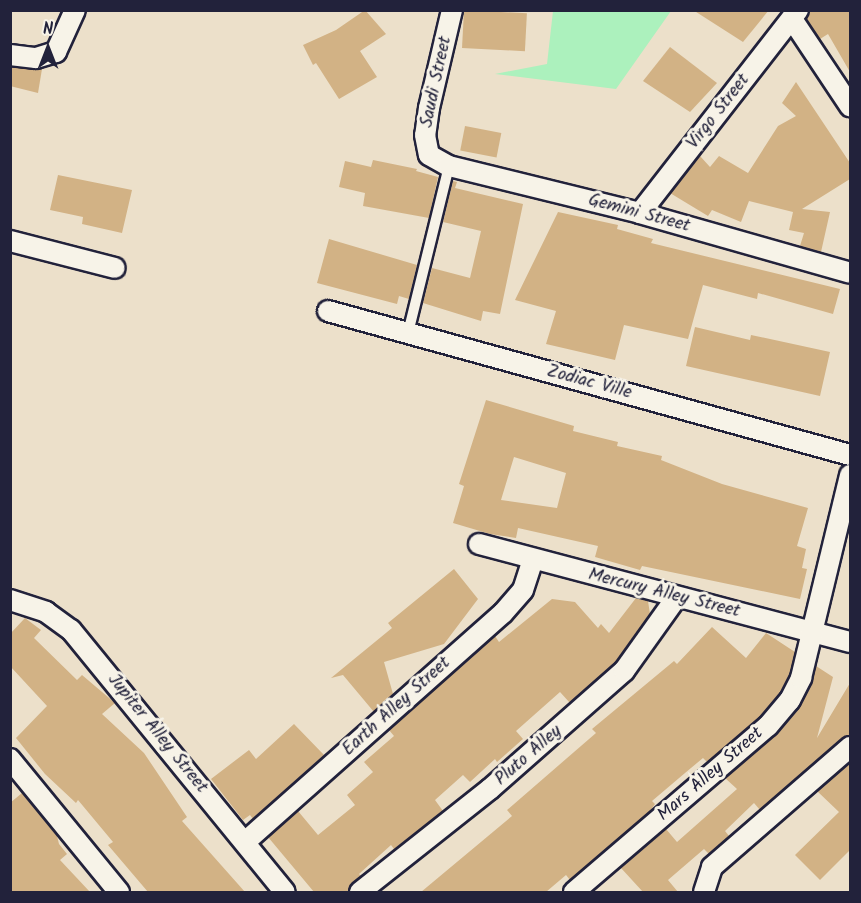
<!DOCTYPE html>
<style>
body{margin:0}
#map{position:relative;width:861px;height:903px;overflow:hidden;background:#ece0ca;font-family:Kalam,sans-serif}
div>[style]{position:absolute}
.green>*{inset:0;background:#acf1bd}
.building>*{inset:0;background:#d2b285;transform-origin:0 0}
.roads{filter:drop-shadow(2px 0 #22223b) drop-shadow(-2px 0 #22223b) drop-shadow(0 2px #22223b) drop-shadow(0 -2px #22223b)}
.lane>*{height:10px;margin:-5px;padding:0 5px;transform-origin:5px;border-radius:5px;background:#f7f3e8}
.street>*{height:20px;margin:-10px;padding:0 10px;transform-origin:10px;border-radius:10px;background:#f7f3e8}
span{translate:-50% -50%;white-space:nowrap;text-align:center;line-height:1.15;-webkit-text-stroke:6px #f7f3e8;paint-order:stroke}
.street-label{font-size:18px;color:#22223b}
.frame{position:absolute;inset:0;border:12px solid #22223b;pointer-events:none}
.north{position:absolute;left:18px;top:18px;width:60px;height:60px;-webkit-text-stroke:4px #f7f3e8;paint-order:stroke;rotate:0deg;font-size:16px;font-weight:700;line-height:24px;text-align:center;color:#22223b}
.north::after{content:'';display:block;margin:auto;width:21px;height:27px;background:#22223b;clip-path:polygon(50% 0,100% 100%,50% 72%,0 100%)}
</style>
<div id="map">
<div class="green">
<i style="clip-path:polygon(553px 11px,553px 10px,671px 11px,616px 89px,495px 74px,547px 64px)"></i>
</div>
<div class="building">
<i style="clip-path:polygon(365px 10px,386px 34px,360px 51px,377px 77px,339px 99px,316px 63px,313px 65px,303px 45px,336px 30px)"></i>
<i style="left:464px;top:10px;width:63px;height:38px;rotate:3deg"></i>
<i style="clip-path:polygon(693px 10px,769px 10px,743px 42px)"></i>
<i style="clip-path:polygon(810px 10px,850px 10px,850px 72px,828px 34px,820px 39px,806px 19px)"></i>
<i style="clip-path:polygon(670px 47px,717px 83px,690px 112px,643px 81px)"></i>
<i style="clip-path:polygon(10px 67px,42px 69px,38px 93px,10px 86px)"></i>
<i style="clip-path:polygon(796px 82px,850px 163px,850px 179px,802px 209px,830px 212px,821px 252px,800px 246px,804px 233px,789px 230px,793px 212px,749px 201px,741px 222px,712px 210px,708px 216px,670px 193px,700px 156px,710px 167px,719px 156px,748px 173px,778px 126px,796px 116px,782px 103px)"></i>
<i style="left:465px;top:126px;width:37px;height:25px;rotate:11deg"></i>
<i style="clip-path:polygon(373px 160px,417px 169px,416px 171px,438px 177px,429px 218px,363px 206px,365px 193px,339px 187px,345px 161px,371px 167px)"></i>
<i style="clip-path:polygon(58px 175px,132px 190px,122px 233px,82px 224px,83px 217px,50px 210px)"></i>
<i style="clip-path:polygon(453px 181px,457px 182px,455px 188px,523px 204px,500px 314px,483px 311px,481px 321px,423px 303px,432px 268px,470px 278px,481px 231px,443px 222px)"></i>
<i style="clip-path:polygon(558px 212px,618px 225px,617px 229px,653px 239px,651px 243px,840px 289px,833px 314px,758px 293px,757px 299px,703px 285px,688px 339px,624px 325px,615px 360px,546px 344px,556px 311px,515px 300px)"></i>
<i style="clip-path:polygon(329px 239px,417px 265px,409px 299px,399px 296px,397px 304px,317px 283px)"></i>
<i style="clip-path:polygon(695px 327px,750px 340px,751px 335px,830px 352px,820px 396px,686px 366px)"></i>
<i style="clip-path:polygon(evenodd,486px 400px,574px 426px,573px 431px,618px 442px,617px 446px,662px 456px,661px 460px,722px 484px,808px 508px,797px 546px,806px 549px,802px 568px,807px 569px,800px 599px,642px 566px,640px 570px,595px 557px,598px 546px,518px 528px,516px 538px,490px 534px,453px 523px,464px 486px,459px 484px,486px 400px,514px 457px,566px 473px,557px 508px,501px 500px,514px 457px)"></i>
<i style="clip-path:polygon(454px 569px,478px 599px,444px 644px,384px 662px,393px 694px,374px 712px,343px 675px,331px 678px,392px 628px,388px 623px)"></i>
<i style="clip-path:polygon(636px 598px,648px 601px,650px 614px,615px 663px,570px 703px,560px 692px,516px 731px,523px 739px,497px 762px,495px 759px,470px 782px,463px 775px,435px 800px,443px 811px,394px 849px,391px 845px,359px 874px,361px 876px,352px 883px,348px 892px,314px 892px,268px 837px,298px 811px,318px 835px,355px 805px,347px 795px,373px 772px,364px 762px,394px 736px,389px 730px,495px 636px,499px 642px,552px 599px,575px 602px,598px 628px,601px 624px,609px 633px)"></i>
<i style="clip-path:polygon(25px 618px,41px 630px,34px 638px,77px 680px,82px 675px,115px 703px,102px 714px,144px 753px,187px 817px,182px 821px,245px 892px,148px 892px,108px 845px,113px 842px,78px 800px,76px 803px,45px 774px,16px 738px,47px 706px,10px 666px,10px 634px)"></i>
<i style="clip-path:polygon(712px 627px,746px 658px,766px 633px,795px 652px,790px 674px,780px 693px,759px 718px,707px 762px,703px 758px,685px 773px,652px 801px,655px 804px,650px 811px,570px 880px,566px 875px,546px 892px,421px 892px,512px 816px,507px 810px,596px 733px,592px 729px,674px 661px,677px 664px)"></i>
<i style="clip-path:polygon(816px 666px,833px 677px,817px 738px,850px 683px,850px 735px,842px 738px,760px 810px,754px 803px,725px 831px,729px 836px,709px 854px,704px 849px,668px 880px,678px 892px,643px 892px,621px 868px,666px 829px,677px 842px,737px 789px,725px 778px,776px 735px,799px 708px,812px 683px)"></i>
<i style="clip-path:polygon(294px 724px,324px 755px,253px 819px,250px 815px,243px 820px,211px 779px,249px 750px,256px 759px)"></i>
<i style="clip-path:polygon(850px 762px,850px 850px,820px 880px,795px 855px,839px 812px,817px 791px)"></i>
<i style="clip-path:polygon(22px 793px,57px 836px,59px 844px,67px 854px,60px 860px,90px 892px,10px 892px,10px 803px)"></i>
</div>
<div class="roads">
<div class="lane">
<i style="left:408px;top:333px;width:172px;rotate:-76.2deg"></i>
</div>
<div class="street">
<i style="left:452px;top:10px;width:101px;rotate:103.2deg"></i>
<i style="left:429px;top:108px;width:27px;rotate:98deg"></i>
<i style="left:425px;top:135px;width:20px;rotate:79deg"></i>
<i style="left:429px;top:155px;width:23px;rotate:29deg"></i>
<i style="left:449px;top:166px;width:197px;rotate:13.8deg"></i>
<i style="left:640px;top:213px;width:218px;rotate:15.9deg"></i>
<i style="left:792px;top:19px;width:105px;rotate:56.3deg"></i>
<i style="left:10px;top:55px;width:26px;rotate:7deg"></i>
<i style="left:36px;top:58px;width:21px;rotate:-17deg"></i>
<i style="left:56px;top:52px;width:46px;rotate:-65.7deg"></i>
<i style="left:640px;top:213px;width:257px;rotate:-52.1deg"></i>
<i style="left:10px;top:241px;width:108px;rotate:14.4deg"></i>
<i style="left:328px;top:311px;width:541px;rotate:15.42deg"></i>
<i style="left:479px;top:544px;width:384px;rotate:14.8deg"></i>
<i style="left:10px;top:600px;width:38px;rotate:18deg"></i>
<i style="left:46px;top:612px;width:31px;rotate:36deg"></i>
<i style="left:71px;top:630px;width:338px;rotate:50.8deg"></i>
<i style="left:10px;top:759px;width:172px;rotate:50.7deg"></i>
<i style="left:245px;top:842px;width:345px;rotate:-41.6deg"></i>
<i style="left:503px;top:613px;width:30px;rotate:-49deg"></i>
<i style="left:523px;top:590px;width:32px;rotate:-72deg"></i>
<i style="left:360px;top:892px;width:166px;rotate:-38.4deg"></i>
<i style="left:490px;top:789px;width:179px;rotate:-41.4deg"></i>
<i style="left:624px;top:671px;width:90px;rotate:-54.5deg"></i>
<i style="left:574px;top:892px;width:255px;rotate:-40.6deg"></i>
<i style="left:768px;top:726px;width:34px;rotate:-50deg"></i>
<i style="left:790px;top:700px;width:25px;rotate:-63deg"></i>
<i style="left:801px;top:678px;width:209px;rotate:-76.4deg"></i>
<i style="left:704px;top:892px;width:26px;rotate:-72deg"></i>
<i style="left:712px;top:867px;width:183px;rotate:-41deg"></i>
</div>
</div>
<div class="street-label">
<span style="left:437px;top:82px;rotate:-78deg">Saudi Street</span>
<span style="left:719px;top:112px;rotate:-52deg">Virgo Street</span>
<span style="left:639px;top:214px;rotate:15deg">Gemini Street</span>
<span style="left:589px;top:383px;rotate:15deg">Zodiac Ville</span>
<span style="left:664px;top:594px;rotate:14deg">Mercury Alley Street</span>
<span style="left:397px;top:707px;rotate:-42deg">Earth Alley Street</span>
<span style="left:157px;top:734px;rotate:51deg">Jupiter Alley Street</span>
<span style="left:529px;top:756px;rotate:-41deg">Pluto Alley</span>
<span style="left:711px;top:775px;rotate:-41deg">Mars Alley Street</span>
</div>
<div class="frame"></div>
<div class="north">N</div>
</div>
